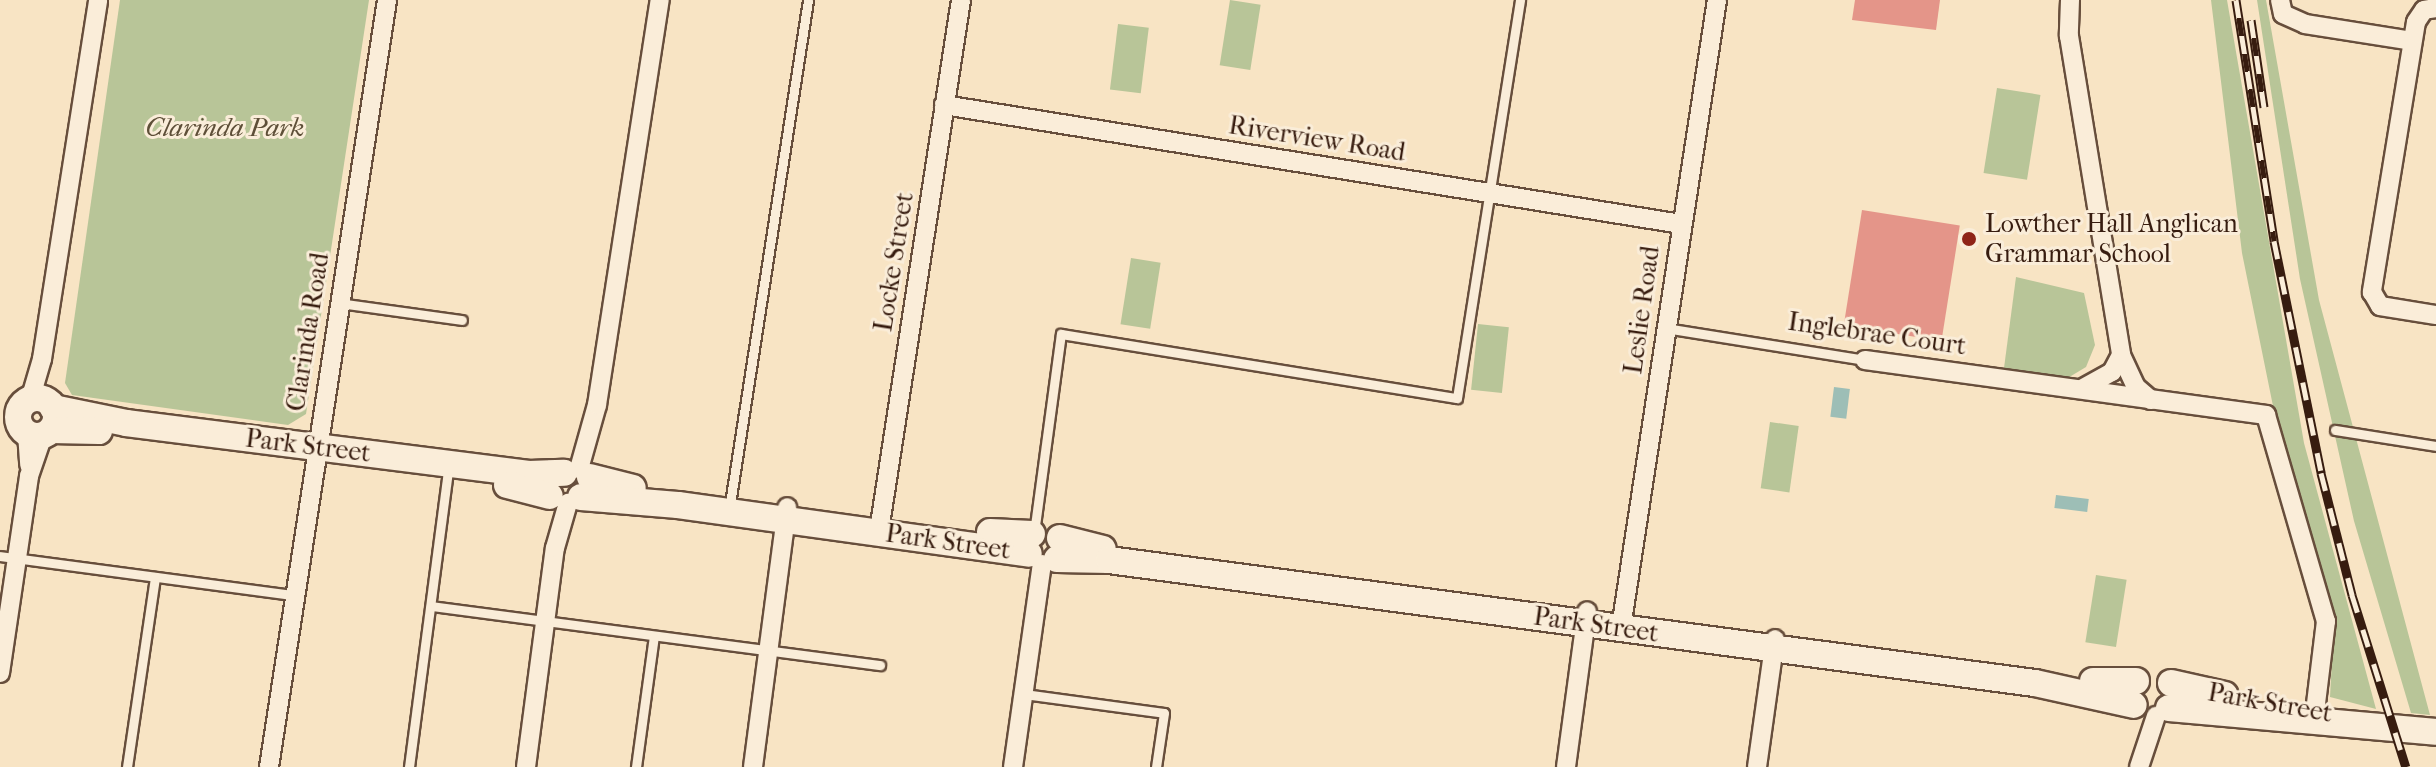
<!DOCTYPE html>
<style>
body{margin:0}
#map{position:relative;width:2436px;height:767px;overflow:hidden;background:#f8e4c4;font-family:"IM FELL French Canon",serif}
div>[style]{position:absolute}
.green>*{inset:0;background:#b8c598;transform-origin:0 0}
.water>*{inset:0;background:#9dbeb6;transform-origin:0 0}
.building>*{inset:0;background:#e49589;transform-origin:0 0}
.roads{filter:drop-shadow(2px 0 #674e3c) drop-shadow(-2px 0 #674e3c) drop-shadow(0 2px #674e3c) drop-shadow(0 -2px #674e3c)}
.lane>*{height:9px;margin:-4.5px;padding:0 4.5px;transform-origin:4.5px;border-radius:4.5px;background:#faedd9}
.street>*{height:18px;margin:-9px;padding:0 9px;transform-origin:9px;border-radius:9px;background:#faedd9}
.secondary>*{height:26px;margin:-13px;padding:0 13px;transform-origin:13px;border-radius:13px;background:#faedd9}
.secondary>.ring{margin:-13px;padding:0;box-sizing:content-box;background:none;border:26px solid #faedd9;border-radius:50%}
.rail>*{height:9px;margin-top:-4.5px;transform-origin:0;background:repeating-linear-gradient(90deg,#faedd9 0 18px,#371c0f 0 36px);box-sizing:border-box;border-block:2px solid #371c0f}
.dots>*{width:22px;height:22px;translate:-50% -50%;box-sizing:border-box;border:4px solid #faedd9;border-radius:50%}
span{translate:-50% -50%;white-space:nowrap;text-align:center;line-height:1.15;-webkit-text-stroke:6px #faedd9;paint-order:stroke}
.park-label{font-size:26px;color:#5e4f38;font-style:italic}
.street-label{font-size:26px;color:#371c0f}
.poi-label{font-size:26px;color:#371c0f}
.left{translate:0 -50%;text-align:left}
</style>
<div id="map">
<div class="green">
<i style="clip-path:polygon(120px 0,369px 0,306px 414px,288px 425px,72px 395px,65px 383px)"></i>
<i style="left:1230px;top:0;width:31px;height:66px;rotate:9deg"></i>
<i style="clip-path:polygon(2211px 0,2227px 0,2304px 443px,2376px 709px,2330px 697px,2334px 622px,2273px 406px,2242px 253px)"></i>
<i style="clip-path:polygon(2257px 0,2266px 0,2319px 300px,2430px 715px,2411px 713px,2354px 521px,2300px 279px)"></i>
<i style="left:1118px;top:24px;width:31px;height:66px;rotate:7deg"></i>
<i style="left:1997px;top:88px;width:44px;height:86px;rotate:9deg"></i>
<i style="left:1131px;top:258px;width:30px;height:67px;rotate:9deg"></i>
<i style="clip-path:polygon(2016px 277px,2084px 293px,2095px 345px,2086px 367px,2066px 379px,2004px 368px)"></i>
<i style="left:1478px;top:324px;width:31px;height:66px;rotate:6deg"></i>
<i style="left:1770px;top:422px;width:29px;height:67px;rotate:8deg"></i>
<i style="left:2096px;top:575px;width:31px;height:68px;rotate:9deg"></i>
</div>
<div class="water">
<i style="left:1834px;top:387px;width:16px;height:30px;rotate:7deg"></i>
<i style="left:2056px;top:495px;width:33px;height:13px;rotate:7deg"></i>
</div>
<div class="building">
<i style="clip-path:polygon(1855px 0,1940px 0,1936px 30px,1852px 20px)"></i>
<i style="left:1862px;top:210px;width:99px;height:117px;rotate:9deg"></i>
</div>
<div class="roads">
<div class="lane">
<i style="left:339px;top:303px;width:124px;rotate:7.9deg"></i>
<i style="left:1665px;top:328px;width:203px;rotate:9.1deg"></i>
<i style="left:2335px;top:430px;width:102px;rotate:9deg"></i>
<i style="left:729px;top:510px;width:516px;rotate:-81.19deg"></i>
<i style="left:1034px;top:533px;width:201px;rotate:-82.3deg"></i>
<i style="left:1061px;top:334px;width:401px;rotate:9.2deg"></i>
<i style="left:1457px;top:398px;width:403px;rotate:-81deg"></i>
<i style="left:0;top:556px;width:296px;rotate:7.6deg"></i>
<i style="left:431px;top:606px;width:453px;rotate:7.5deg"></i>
<i style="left:1024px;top:694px;width:141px;rotate:7.7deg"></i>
<i style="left:1164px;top:713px;width:55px;rotate:98.4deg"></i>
<i style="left:127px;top:767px;width:192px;rotate:-81.6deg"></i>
<i style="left:409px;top:767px;width:305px;rotate:-82.5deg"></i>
<i style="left:636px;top:767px;width:132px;rotate:-82.2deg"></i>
</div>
<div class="street">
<i style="left:2070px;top:0;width:36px;rotate:92deg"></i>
<i style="left:2069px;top:36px;width:323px;rotate:80.7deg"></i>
<i style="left:2121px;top:355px;width:35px;rotate:65deg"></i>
<i style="left:2136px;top:387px;width:20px;rotate:41deg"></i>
<i style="left:2280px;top:0;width:14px;rotate:78deg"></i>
<i style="left:2283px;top:14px;width:24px;rotate:24deg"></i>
<i style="left:2305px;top:24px;width:108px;rotate:9deg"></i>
<i style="left:2436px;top:8px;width:12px;rotate:171deg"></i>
<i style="left:2424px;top:10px;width:14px;rotate:124deg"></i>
<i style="left:2416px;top:22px;width:274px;rotate:99.3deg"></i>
<i style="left:2372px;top:292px;width:16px;rotate:60deg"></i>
<i style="left:2380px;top:306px;width:57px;rotate:9.1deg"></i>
<i style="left:944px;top:105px;width:747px;rotate:9.17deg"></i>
<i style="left:1865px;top:360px;width:405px;rotate:7.8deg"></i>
<i style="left:2266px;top:415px;width:215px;rotate:73.8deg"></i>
<i style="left:2326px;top:621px;width:100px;rotate:96.9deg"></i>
<i style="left:2083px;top:388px;width:33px;rotate:-29deg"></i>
<i style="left:2112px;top:372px;width:19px;rotate:-62deg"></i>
<i style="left:30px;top:400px;width:43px;rotate:-73.7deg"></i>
<i style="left:42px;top:359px;width:363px;rotate:-81.1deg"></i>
<i style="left:27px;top:433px;width:32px;rotate:86deg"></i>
<i style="left:579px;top:469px;width:66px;rotate:-74.3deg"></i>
<i style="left:597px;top:405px;width:410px;rotate:-81.2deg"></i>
<i style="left:879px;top:531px;width:537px;rotate:-81.22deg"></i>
<i style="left:1621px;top:628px;width:635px;rotate:-81.31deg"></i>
<i style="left:0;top:673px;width:199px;rotate:-81.6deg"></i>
<i style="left:29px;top:476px;width:43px;rotate:-71.1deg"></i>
<i style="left:269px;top:767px;width:776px;rotate:-81.25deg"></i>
<i style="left:526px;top:767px;width:221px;rotate:-82.5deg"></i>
<i style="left:555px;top:548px;width:47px;rotate:-73.9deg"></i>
<i style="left:753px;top:767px;width:262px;rotate:-82.5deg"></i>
<i style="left:1013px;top:767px;width:205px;rotate:-81.9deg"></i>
<i style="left:1566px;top:767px;width:157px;rotate:-82.3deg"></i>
<i style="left:1757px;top:767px;width:129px;rotate:-82deg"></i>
<i style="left:2139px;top:767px;width:54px;rotate:-71.6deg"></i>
</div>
<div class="secondary">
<i class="ring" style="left:18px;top:398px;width:12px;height:12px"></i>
<i style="left:53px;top:408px;width:75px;rotate:11.6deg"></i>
<i style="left:126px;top:423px;width:406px;rotate:7.2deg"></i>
<i style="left:529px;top:474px;width:35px;rotate:-2deg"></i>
<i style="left:51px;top:430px;width:48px;rotate:1.2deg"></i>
<i style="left:590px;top:477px;width:44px;rotate:14.3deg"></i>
<i style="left:507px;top:485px;width:44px;rotate:14.3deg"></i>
<i style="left:581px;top:497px;width:97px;rotate:4.7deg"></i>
<i style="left:678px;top:505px;width:354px;rotate:7.9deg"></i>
<i style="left:990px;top:532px;width:42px;rotate:2.7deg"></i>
<i style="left:1060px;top:538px;width:44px;rotate:14.3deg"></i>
<i style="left:1057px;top:559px;width:52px;rotate:1.1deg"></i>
<i style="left:1109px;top:560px;width:934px;rotate:7.57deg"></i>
<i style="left:2035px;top:683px;width:101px;rotate:12.5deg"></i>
<i style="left:2093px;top:681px;width:43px"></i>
<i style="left:2171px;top:683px;width:55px;rotate:12.5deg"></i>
<i style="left:2169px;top:708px;width:268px;rotate:5.1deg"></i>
</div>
</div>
<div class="rail">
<i style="left:2236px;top:0;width:244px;rotate:81deg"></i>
<i style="left:2274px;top:241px;width:237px;rotate:78.5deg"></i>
<i style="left:2321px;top:473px;width:126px;rotate:75.7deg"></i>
<i style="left:2352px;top:595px;width:180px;rotate:72.6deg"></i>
<i style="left:2251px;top:20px;width:88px;rotate:81.5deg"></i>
</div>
<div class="dots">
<i style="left:1969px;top:239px;background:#8f2418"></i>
</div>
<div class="park-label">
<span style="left:225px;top:128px">Clarinda Park</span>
</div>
<div class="street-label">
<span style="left:1317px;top:139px;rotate:9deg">Riverview Road</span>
<span style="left:894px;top:262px;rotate:-81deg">Locke Street</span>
<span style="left:1642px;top:310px;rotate:-82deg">Leslie Road</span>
<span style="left:308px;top:332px;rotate:-81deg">Clarinda Road</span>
<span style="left:1877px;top:334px;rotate:8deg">Inglebrae Court</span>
<span style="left:308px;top:446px;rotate:7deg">Park Street</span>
<span style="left:948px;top:542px;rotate:8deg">Park Street</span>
<span style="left:1596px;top:625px;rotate:8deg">Park Street</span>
<span style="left:2270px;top:703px;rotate:10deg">Park Street</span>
</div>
<div class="poi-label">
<span class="left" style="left:1985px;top:239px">Lowther Hall Anglican<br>Grammar School</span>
</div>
</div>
